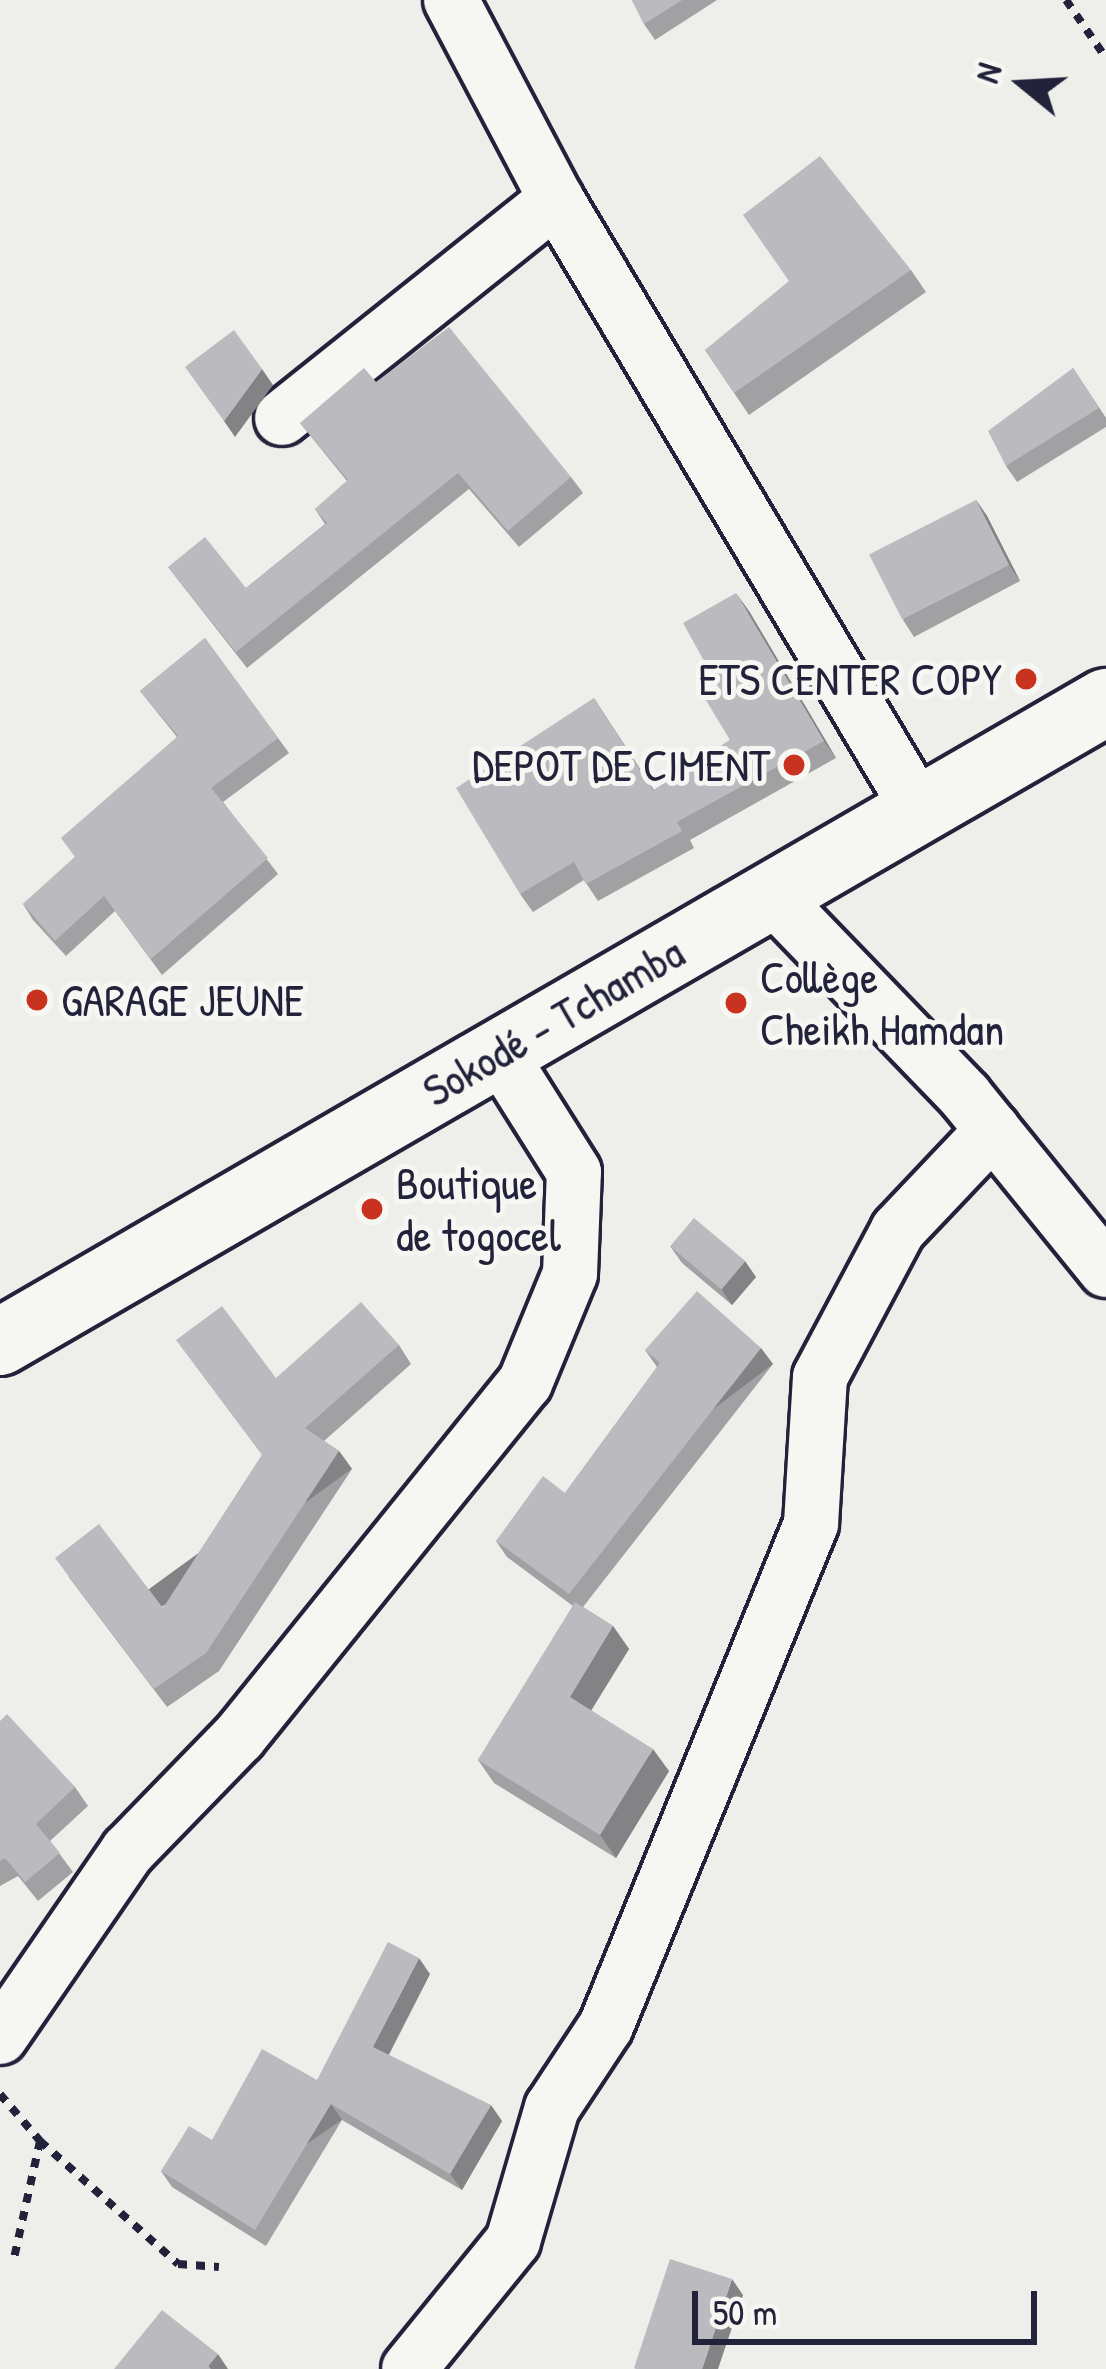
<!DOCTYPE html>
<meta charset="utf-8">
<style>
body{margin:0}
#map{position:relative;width:1106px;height:2369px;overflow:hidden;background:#eeeeeb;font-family:"Patrick Hand",sans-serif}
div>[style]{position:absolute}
.path>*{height:8px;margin-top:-4px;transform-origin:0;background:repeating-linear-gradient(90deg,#22223b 0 9px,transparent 0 18px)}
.roads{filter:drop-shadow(3px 0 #22223b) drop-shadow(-3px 0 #22223b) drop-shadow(0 3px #22223b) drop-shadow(0 -3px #22223b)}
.street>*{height:54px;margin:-27px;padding:0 27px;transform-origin:27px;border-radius:27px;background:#f6f6f2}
.primary>*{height:66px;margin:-33px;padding:0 33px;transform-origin:33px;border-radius:33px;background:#f6f6f2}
.wall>*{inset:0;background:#a1a1a4}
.shaded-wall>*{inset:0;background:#838386;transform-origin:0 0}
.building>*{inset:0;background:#bbbbbf;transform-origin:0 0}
.dots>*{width:33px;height:33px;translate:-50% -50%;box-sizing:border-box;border:6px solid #f6f6f2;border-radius:50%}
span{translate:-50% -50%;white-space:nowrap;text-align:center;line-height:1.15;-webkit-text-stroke:10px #f6f6f2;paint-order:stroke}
.poi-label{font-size:45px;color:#22223b}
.right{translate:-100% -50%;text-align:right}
.left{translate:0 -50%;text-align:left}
.street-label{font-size:45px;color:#22223b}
.north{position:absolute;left:962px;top:24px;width:120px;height:120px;-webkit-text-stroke:9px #f6f6f2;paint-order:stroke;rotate:288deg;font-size:33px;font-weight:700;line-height:48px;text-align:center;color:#22223b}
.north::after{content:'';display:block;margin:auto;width:42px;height:54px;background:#22223b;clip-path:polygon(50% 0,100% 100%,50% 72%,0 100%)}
.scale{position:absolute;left:692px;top:2291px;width:345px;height:54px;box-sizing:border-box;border:6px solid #22223b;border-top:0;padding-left:15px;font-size:36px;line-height:42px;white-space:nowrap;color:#22223b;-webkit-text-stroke:9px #f6f6f2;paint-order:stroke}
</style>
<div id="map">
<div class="path">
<i style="left:1066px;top:0;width:70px;rotate:55.4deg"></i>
<i style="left:0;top:2094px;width:62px;rotate:49.6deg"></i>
<i style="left:40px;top:2141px;width:120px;rotate:102.5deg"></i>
<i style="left:40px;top:2141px;width:185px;rotate:41.7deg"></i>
<i style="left:178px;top:2264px;width:41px;rotate:4.2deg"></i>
</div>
<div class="roads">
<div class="street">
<i style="left:451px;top:0;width:225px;rotate:62.2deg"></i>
<i style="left:282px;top:418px;width:351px;rotate:-38.6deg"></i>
<i style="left:556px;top:199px;width:711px;rotate:59.29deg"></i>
<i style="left:771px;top:895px;width:279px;rotate:46deg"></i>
<i style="left:965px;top:1096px;width:224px;rotate:51deg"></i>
<i style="left:0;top:2037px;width:226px;rotate:-55.5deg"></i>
<i style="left:128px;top:1851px;width:159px;rotate:-45.8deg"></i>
<i style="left:239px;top:1737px;width:455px;rotate:-51.1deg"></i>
<i style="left:525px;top:1383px;width:118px;rotate:-67.6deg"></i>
<i style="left:570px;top:1274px;width:102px;rotate:-87.8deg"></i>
<i style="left:574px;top:1172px;width:141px;rotate:-122.2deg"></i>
<i style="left:409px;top:2369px;width:165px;rotate:-50.9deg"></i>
<i style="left:513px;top:2241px;width:139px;rotate:-73.7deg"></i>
<i style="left:552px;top:2108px;width:98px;rotate:-56.6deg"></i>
<i style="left:606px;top:2026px;width:542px;rotate:-67.79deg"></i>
<i style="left:811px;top:1524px;width:147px;rotate:-86.5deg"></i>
<i style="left:820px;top:1377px;width:166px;rotate:-62deg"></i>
<i style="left:898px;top:1230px;width:138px;rotate:-46.5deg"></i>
</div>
<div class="primary">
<i style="left:0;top:1342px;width:1278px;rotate:-30.06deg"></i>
</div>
</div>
<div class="wall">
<i style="clip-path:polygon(632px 0,717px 0,655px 40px,644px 24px)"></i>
<i style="clip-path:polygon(911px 270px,926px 292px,749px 415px,705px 350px)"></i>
<i style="clip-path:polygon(1073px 368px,1106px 418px,1106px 427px,1017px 482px,1006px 466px)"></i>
<i style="clip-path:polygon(376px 382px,571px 477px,583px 493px,519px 547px,469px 489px,247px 668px,168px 567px,246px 588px,325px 524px,315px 509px,347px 481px,300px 423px)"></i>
<i style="clip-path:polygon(976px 500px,987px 516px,1020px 581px,914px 637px,903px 620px)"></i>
<i style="clip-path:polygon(749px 611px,836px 758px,690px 840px,694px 848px,598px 901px,584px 880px,533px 912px,520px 894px,594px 698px,654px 790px,730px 740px,719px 688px)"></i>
<i style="clip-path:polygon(205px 638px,289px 753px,223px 802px,278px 874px,162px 975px,115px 911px,66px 956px,33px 920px,23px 904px,75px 857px,177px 737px,140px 691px)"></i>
<i style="clip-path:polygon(670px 1246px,756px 1277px,732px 1305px,682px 1263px)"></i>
<i style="clip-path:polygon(399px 1345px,411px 1364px,324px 1441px,339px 1451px,352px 1469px,219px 1671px,167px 1707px,68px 1576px,163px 1608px,262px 1455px,276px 1378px)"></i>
<i style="clip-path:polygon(645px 1350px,773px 1364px,583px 1607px,613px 1626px,629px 1649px,591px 1710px,669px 1771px,616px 1858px,494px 1783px,478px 1760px,573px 1606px,507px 1557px,496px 1541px,565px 1493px,657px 1367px)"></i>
<i style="clip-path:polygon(0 1721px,75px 1787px,88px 1806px,50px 1841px,73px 1872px,38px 1901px,18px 1876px,0 1886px)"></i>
<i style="clip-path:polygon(430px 1974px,389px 2055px,502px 2121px,462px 2190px,342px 2120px,266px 2246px,172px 2187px,161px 2171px,317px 2080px)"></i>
</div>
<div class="shaded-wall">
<i style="clip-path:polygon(262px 369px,273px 385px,235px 437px,224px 421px)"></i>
<i style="clip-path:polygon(976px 500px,987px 516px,1020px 581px,1009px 565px)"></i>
<i style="clip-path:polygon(736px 593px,749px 611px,836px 758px,824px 741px)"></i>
<i style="clip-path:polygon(745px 1261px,756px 1277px,732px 1305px,721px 1289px)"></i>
<i style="left:761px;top:1348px;width:20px;height:312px;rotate:53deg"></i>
<i style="left:339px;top:1451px;width:22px;height:242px;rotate:54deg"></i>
<i style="clip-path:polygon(613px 1626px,629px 1649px,586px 1719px,570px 1697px)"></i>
<i style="clip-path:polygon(653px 1749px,669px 1771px,616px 1858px,600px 1835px)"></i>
<i style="clip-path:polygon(419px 1958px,430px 1974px,384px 2063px,373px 2047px)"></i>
<i style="left:331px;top:2104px;width:19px;height:147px;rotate:55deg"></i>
<i style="clip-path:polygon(491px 2105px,502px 2121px,462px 2190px,450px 2174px)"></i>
<i style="clip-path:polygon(732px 2279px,743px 2295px,718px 2369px,702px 2369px)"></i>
<i style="clip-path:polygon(218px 2354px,228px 2369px,210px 2369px,208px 2366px)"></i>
</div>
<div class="building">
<i style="clip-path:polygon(632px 0,682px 0,644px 24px)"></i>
<i style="clip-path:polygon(820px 156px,911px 270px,734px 393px,705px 350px,789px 281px,743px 215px)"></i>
<i style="clip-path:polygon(449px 327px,571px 477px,508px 531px,458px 473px,236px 652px,168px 567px,205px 537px,246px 588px,327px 523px,315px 509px,348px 480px,300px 423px,364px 368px,376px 382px)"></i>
<i style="clip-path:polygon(234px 330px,262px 369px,224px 421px,185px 367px)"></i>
<i style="clip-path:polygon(1073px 368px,1099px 408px,1006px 466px,988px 431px)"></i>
<i style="left:976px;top:500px;width:73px;height:120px;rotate:63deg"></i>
<i style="clip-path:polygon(736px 593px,824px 741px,677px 822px,682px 831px,586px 884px,574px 862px,520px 894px,456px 788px,594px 698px,653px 791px,730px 740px,704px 697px,719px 688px,683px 623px)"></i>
<i style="clip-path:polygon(205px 638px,278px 738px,211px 788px,268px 858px,151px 959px,104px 896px,55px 941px,23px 904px,75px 857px,61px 838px,178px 736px,140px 691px)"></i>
<i style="left:694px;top:1218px;width:67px;height:37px;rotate:40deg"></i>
<i style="clip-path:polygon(697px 1291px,761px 1348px,569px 1594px,496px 1541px,543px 1476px,565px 1493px,660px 1363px,645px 1350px)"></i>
<i style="clip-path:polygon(361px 1302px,399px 1345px,305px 1428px,339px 1451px,206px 1653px,154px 1689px,55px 1558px,99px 1524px,163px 1608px,262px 1455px,176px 1340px,222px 1306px,276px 1378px)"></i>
<i style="clip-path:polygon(575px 1602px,613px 1626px,570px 1697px,653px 1749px,600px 1835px,478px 1760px)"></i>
<i style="clip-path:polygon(7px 1714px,75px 1787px,36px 1824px,60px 1853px,25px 1882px,5px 1858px,0 1861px,0 1721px)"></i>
<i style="clip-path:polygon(388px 1942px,419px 1958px,373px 2047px,491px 2105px,450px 2174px,331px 2104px,255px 2230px,161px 2171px,189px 2126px,212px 2140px,262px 2049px,317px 2080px)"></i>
<i style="clip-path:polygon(670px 2259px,732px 2279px,702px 2369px,636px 2369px,634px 2368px)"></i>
<i style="clip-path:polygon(162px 2310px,218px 2354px,208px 2366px,211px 2369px,114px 2369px)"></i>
</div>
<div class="dots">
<i style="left:1026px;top:679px;background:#c8321e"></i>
<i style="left:794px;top:765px;background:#c8321e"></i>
<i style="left:37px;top:1000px;background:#c8321e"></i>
<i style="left:736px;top:1003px;background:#c8321e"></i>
<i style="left:372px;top:1209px;background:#c8321e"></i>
</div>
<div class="poi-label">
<span class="right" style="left:1002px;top:679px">ETS CENTER COPY</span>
<span class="right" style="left:770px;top:765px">DEPOT DE CIMENT</span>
<span class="left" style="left:760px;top:1003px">Collège<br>Cheikh Hamdan</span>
<span class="left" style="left:61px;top:1000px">GARAGE JEUNE</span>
<span class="left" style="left:396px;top:1209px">Boutique<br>de togocel</span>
</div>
<div class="street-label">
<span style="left:553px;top:1021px;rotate:-30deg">Sokodé - Tchamba</span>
</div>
<div class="north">N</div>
<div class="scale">50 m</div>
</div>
